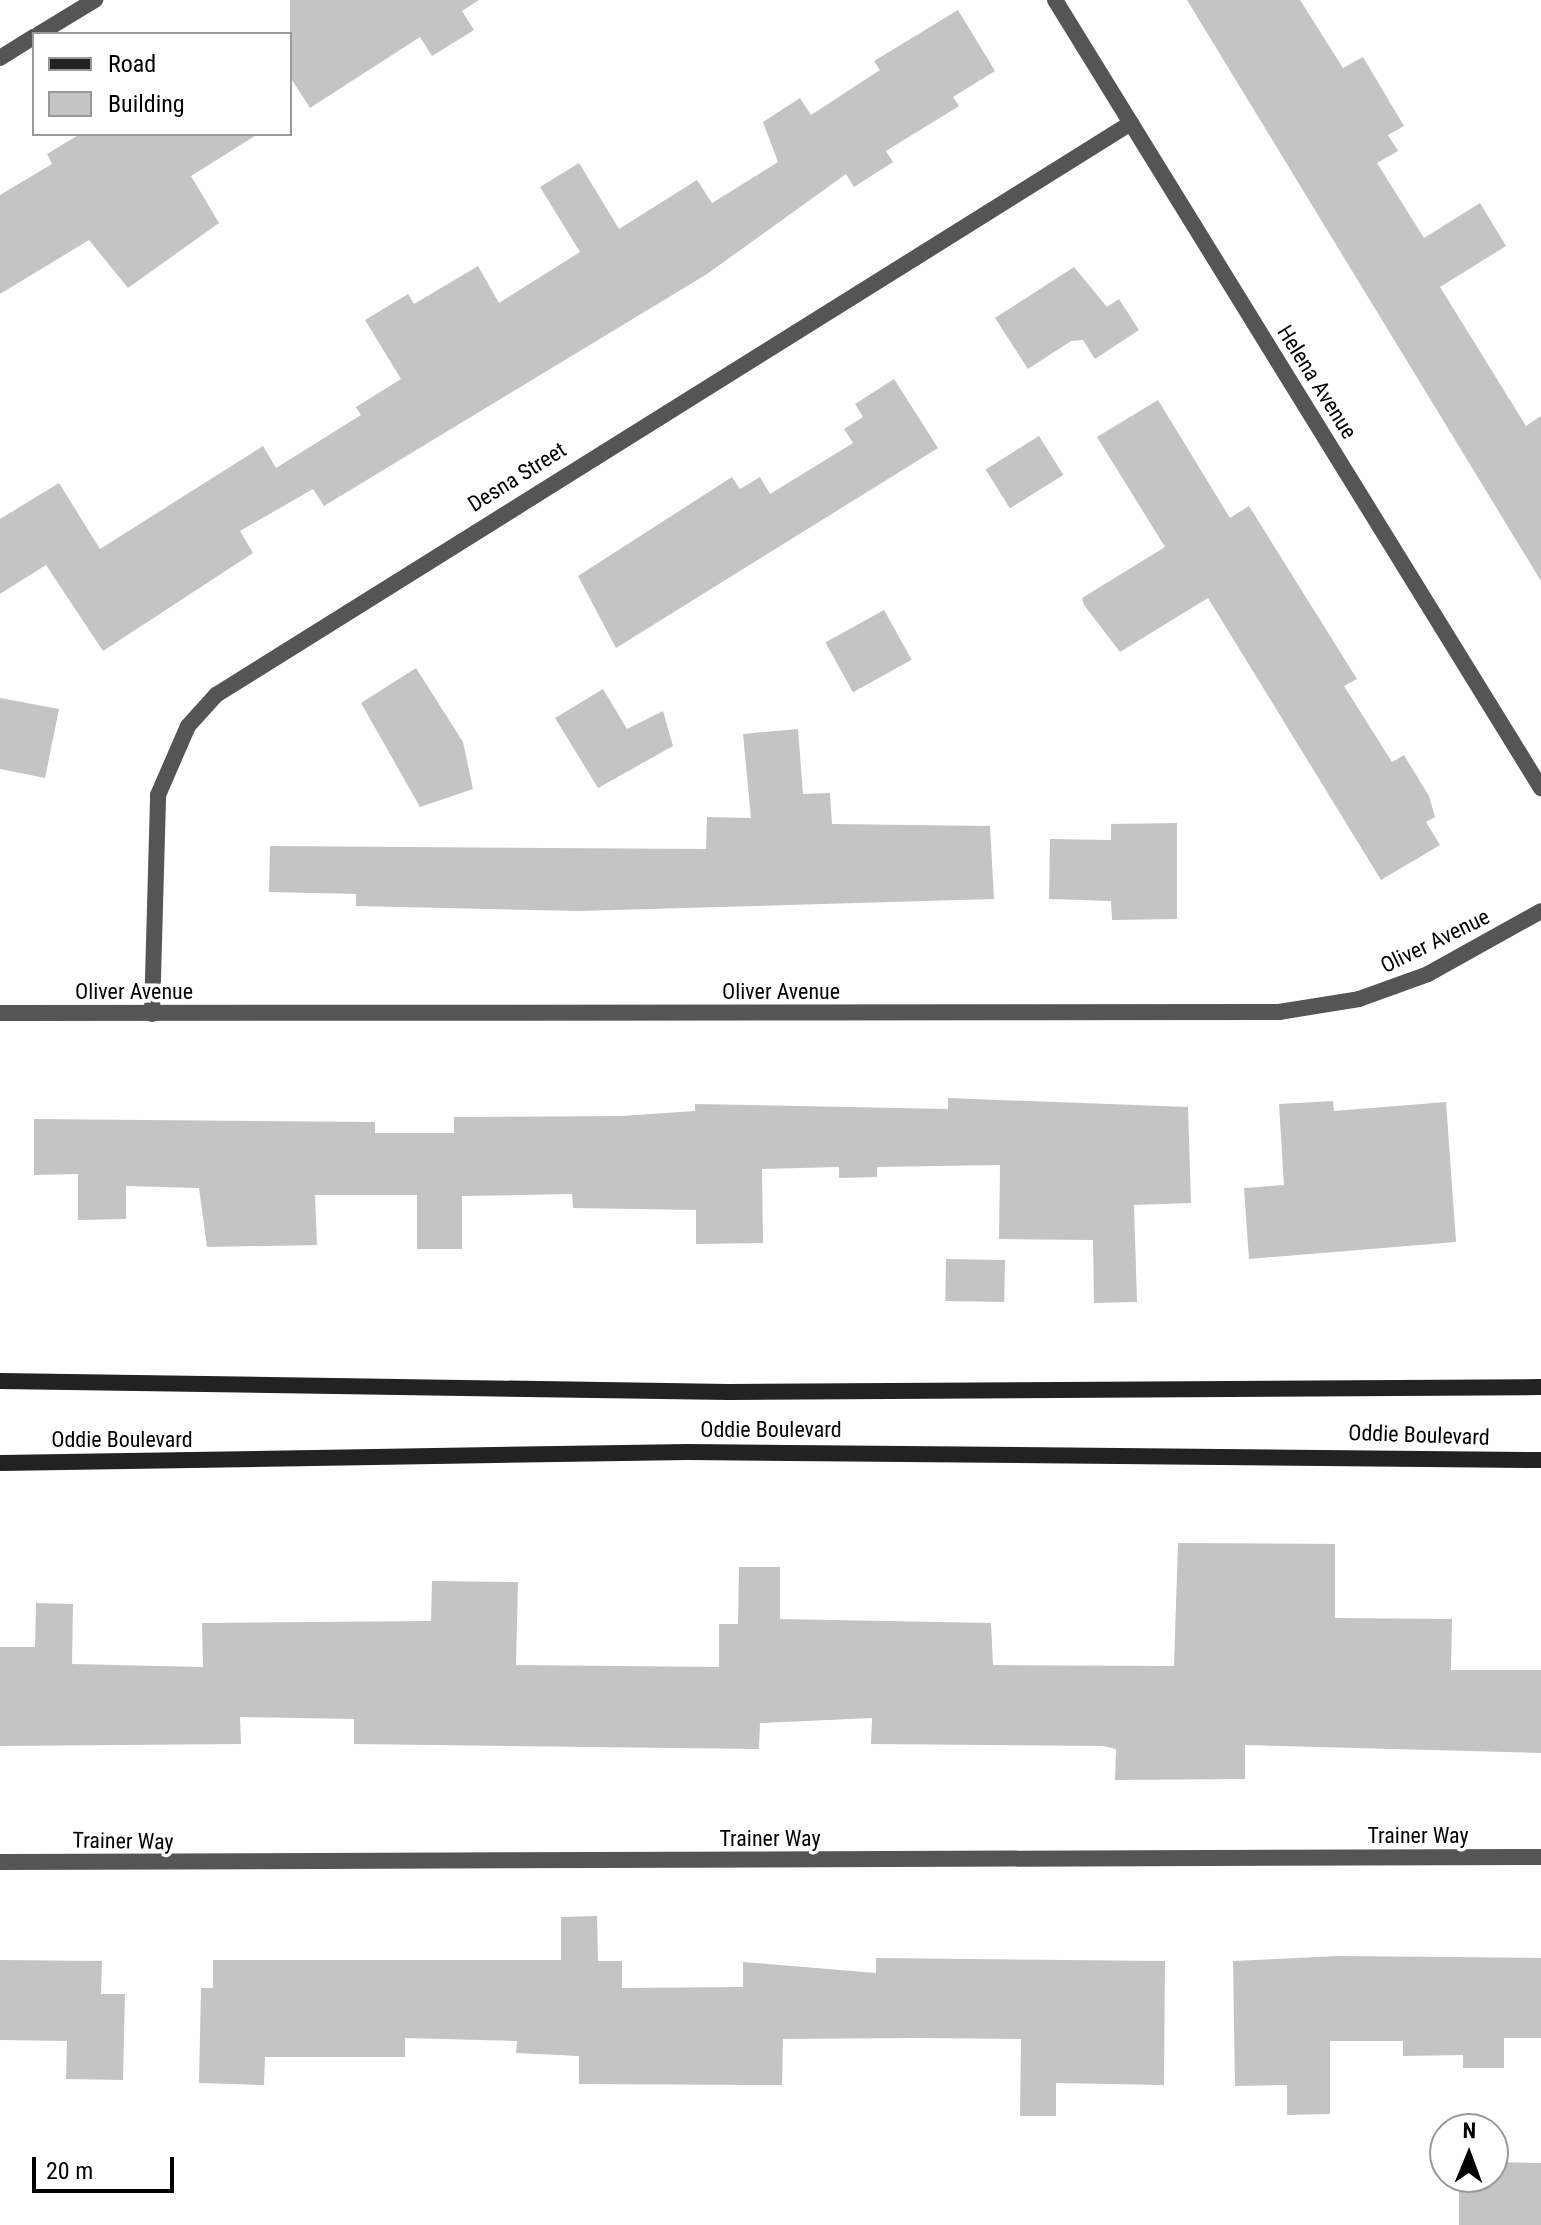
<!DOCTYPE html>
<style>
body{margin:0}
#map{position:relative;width:1541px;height:2225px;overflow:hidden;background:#fff;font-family:"Roboto Condensed",sans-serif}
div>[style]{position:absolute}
.building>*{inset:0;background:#c4c4c4;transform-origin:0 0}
.minor>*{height:16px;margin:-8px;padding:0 8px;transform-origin:8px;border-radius:8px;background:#555}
.secondary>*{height:16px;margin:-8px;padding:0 8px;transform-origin:8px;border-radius:8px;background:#222}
span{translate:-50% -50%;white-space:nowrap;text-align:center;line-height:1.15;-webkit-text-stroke:7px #fff;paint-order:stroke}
.street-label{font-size:22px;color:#000}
.legend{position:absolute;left:32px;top:32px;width:260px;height:104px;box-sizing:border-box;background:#fff;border:2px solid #999;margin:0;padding:10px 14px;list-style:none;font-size:24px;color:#000}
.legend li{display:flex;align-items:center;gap:16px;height:40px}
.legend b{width:40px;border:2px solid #999}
.north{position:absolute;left:1429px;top:2113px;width:80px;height:80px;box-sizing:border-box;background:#fff;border:2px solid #999;border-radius:50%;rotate:1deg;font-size:22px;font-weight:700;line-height:32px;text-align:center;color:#000}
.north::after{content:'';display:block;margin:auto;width:28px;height:36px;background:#000;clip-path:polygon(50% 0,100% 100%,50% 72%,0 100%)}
.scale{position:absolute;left:32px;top:2157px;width:142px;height:36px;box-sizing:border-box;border:4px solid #000;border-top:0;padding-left:10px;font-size:24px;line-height:28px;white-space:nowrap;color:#000;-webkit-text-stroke:6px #fff;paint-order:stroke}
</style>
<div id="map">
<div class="building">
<i style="clip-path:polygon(290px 0,479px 0,462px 11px,474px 30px,432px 56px,420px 37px,310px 108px,290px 77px)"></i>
<i style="clip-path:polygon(1187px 0,1300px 0,1343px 68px,1363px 57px,1404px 126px,1388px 135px,1398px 151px,1377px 163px,1424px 238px,1480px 203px,1506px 246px,1440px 287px,1526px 426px,1541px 416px,1541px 581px)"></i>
<i style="clip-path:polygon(958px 10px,995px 71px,953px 97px,959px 106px,886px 151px,893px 162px,854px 187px,846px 174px,707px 274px,324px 506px,313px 489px,240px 531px,253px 553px,103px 651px,46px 565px,0 594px,0 519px,59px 483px,100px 549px,263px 446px,276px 468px,361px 415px,356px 407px,401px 379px,365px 320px,408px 294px,414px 304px,478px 266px,499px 303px,580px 252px,540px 187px,579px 163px,619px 229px,697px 180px,712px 203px,778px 162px,763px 122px,800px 98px,811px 115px,880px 70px,874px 61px)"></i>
<i style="clip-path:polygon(80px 134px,258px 134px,191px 176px,219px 223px,128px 288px,89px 240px,0 294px,0 195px,52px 164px,47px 154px)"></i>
<i style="clip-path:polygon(1074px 267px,1107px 307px,1119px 299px,1139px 330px,1095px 359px,1083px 340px,1071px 341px,1028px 369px,995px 318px)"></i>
<i style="clip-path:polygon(894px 379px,938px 448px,616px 648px,578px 576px,732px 477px,740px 489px,760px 477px,770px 494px,853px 443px,844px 429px,863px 417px,855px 404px)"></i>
<i style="clip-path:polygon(1158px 400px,1230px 518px,1249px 506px,1357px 679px,1344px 686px,1392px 762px,1404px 755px,1429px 796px,1435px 817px,1426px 822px,1440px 845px,1381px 880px,1208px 598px,1120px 652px,1084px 605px,1082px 598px,1165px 547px,1097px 437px)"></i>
<i style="left:1039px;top:436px;width:46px;height:63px;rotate:58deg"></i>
<i style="left:884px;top:610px;width:57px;height:67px;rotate:61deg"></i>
<i style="clip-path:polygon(416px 668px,463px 742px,473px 789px,420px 807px,361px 703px)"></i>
<i style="clip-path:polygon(603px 689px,627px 729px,663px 711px,673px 746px,598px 788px,555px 718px)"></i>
<i style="clip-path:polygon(0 698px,59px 709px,45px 778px,0 769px)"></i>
<i style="clip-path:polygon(798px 729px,803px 794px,830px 793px,832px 824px,990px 826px,994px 899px,580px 911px,356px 906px,356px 894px,269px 892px,270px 846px,706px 849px,707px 817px,751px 818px,743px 734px)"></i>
<i style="clip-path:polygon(1177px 823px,1177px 919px,1112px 920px,1111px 901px,1049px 899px,1050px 839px,1111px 840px,1111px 824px)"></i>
<i style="clip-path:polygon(948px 1098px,1188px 1107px,1191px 1203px,1134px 1205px,1137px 1302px,1094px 1303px,1093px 1240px,999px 1239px,1000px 1165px,877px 1167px,877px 1177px,839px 1178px,839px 1167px,762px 1169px,763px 1243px,696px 1244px,696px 1210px,573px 1208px,572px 1194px,462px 1196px,462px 1249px,417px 1249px,417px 1195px,315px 1195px,317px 1245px,207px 1247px,199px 1188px,126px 1186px,126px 1219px,78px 1220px,78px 1174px,34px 1175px,34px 1119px,375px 1122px,375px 1133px,454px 1133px,454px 1117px,622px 1116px,695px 1111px,695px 1104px,948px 1109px)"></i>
<i style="clip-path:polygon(1333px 1101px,1334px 1111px,1446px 1102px,1456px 1242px,1249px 1259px,1244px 1188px,1284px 1185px,1279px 1104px)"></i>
<i style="left:946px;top:1259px;width:59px;height:42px;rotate:1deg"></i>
<i style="clip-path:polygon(1178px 1543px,1335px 1544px,1335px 1618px,1452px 1619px,1451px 1670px,1541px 1670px,1541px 1753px,1245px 1745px,1245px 1779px,1115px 1780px,1116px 1749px,1103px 1746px,871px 1744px,872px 1718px,760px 1723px,759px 1749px,354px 1744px,354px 1719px,240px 1717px,241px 1744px,0 1746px,0 1647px,35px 1647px,36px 1603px,73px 1604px,72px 1664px,203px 1667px,202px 1623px,431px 1621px,432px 1581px,518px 1582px,516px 1665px,719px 1667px,719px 1624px,738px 1624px,739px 1567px,780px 1567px,780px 1619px,991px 1623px,993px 1665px,1174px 1666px)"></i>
<i style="clip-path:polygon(597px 1916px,598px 1961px,622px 1961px,622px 1988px,743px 1987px,743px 1962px,876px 1973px,876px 1958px,1165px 1961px,1164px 2085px,1056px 2083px,1056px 2116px,1020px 2116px,1021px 2039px,918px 2038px,783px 2039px,782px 2085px,579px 2084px,579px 2056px,516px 2053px,517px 2041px,405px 2038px,405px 2057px,265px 2057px,264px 2085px,199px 2083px,201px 1988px,213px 1988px,213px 1960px,561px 1960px,561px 1917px)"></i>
<i style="clip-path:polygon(1338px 1956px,1541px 1958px,1541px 2038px,1504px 2038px,1504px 2068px,1463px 2068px,1463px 2055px,1403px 2056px,1403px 2041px,1330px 2041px,1330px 2114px,1287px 2115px,1287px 2085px,1235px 2086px,1233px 1961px)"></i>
<i style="clip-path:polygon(0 1960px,102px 1961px,101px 1994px,125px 1994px,123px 2080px,66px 2079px,67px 2041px,0 2040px)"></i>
<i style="clip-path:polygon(1493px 2162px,1541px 2163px,1541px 2225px,1459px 2225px,1459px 2177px,1493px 2177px)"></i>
</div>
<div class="minor">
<i style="left:1055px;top:0;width:926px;rotate:58.34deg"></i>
<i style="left:39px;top:34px;width:66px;rotate:-31.3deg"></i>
<i style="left:0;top:58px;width:40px;rotate:-32deg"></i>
<i style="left:0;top:1013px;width:1279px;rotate:-0.04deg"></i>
<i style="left:1279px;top:1012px;width:81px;rotate:-9.2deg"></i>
<i style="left:1359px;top:999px;width:73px;rotate:-19.9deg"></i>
<i style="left:1428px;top:974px;width:129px;rotate:-29.1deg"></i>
<i style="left:152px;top:1014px;width:219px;rotate:-88.4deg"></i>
<i style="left:158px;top:795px;width:75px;rotate:-66.5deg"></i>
<i style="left:188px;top:726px;width:42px;rotate:-47.9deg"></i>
<i style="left:216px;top:695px;width:1079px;rotate:-32.01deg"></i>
<i style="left:0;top:1862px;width:1541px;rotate:-0.19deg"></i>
</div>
<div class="secondary">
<i style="left:0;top:1381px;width:729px;rotate:0.86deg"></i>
<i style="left:729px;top:1392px;width:812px;rotate:-0.35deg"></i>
<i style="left:0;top:1463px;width:688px;rotate:-0.92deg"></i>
<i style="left:688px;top:1452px;width:853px;rotate:0.54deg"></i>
</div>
<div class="street-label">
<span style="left:1317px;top:382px;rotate:58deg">Helena Avenue</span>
<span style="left:517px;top:477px;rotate:-32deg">Desna Street</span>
<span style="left:1435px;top:941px;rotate:-26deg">Oliver Avenue</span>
<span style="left:134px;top:992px">Oliver Avenue</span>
<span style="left:781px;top:992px">Oliver Avenue</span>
<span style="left:771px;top:1430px">Oddie Boulevard</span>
<span style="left:1419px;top:1435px;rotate:2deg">Oddie Boulevard</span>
<span style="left:122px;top:1440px">Oddie Boulevard</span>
<span style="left:1418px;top:1836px">Trainer Way</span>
<span style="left:770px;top:1839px">Trainer Way</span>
<span style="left:123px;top:1841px;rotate:1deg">Trainer Way</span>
</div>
<ul class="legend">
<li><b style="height:10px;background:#222"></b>Road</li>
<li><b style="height:22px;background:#c4c4c4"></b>Building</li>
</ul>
<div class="north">N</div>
<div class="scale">20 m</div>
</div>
